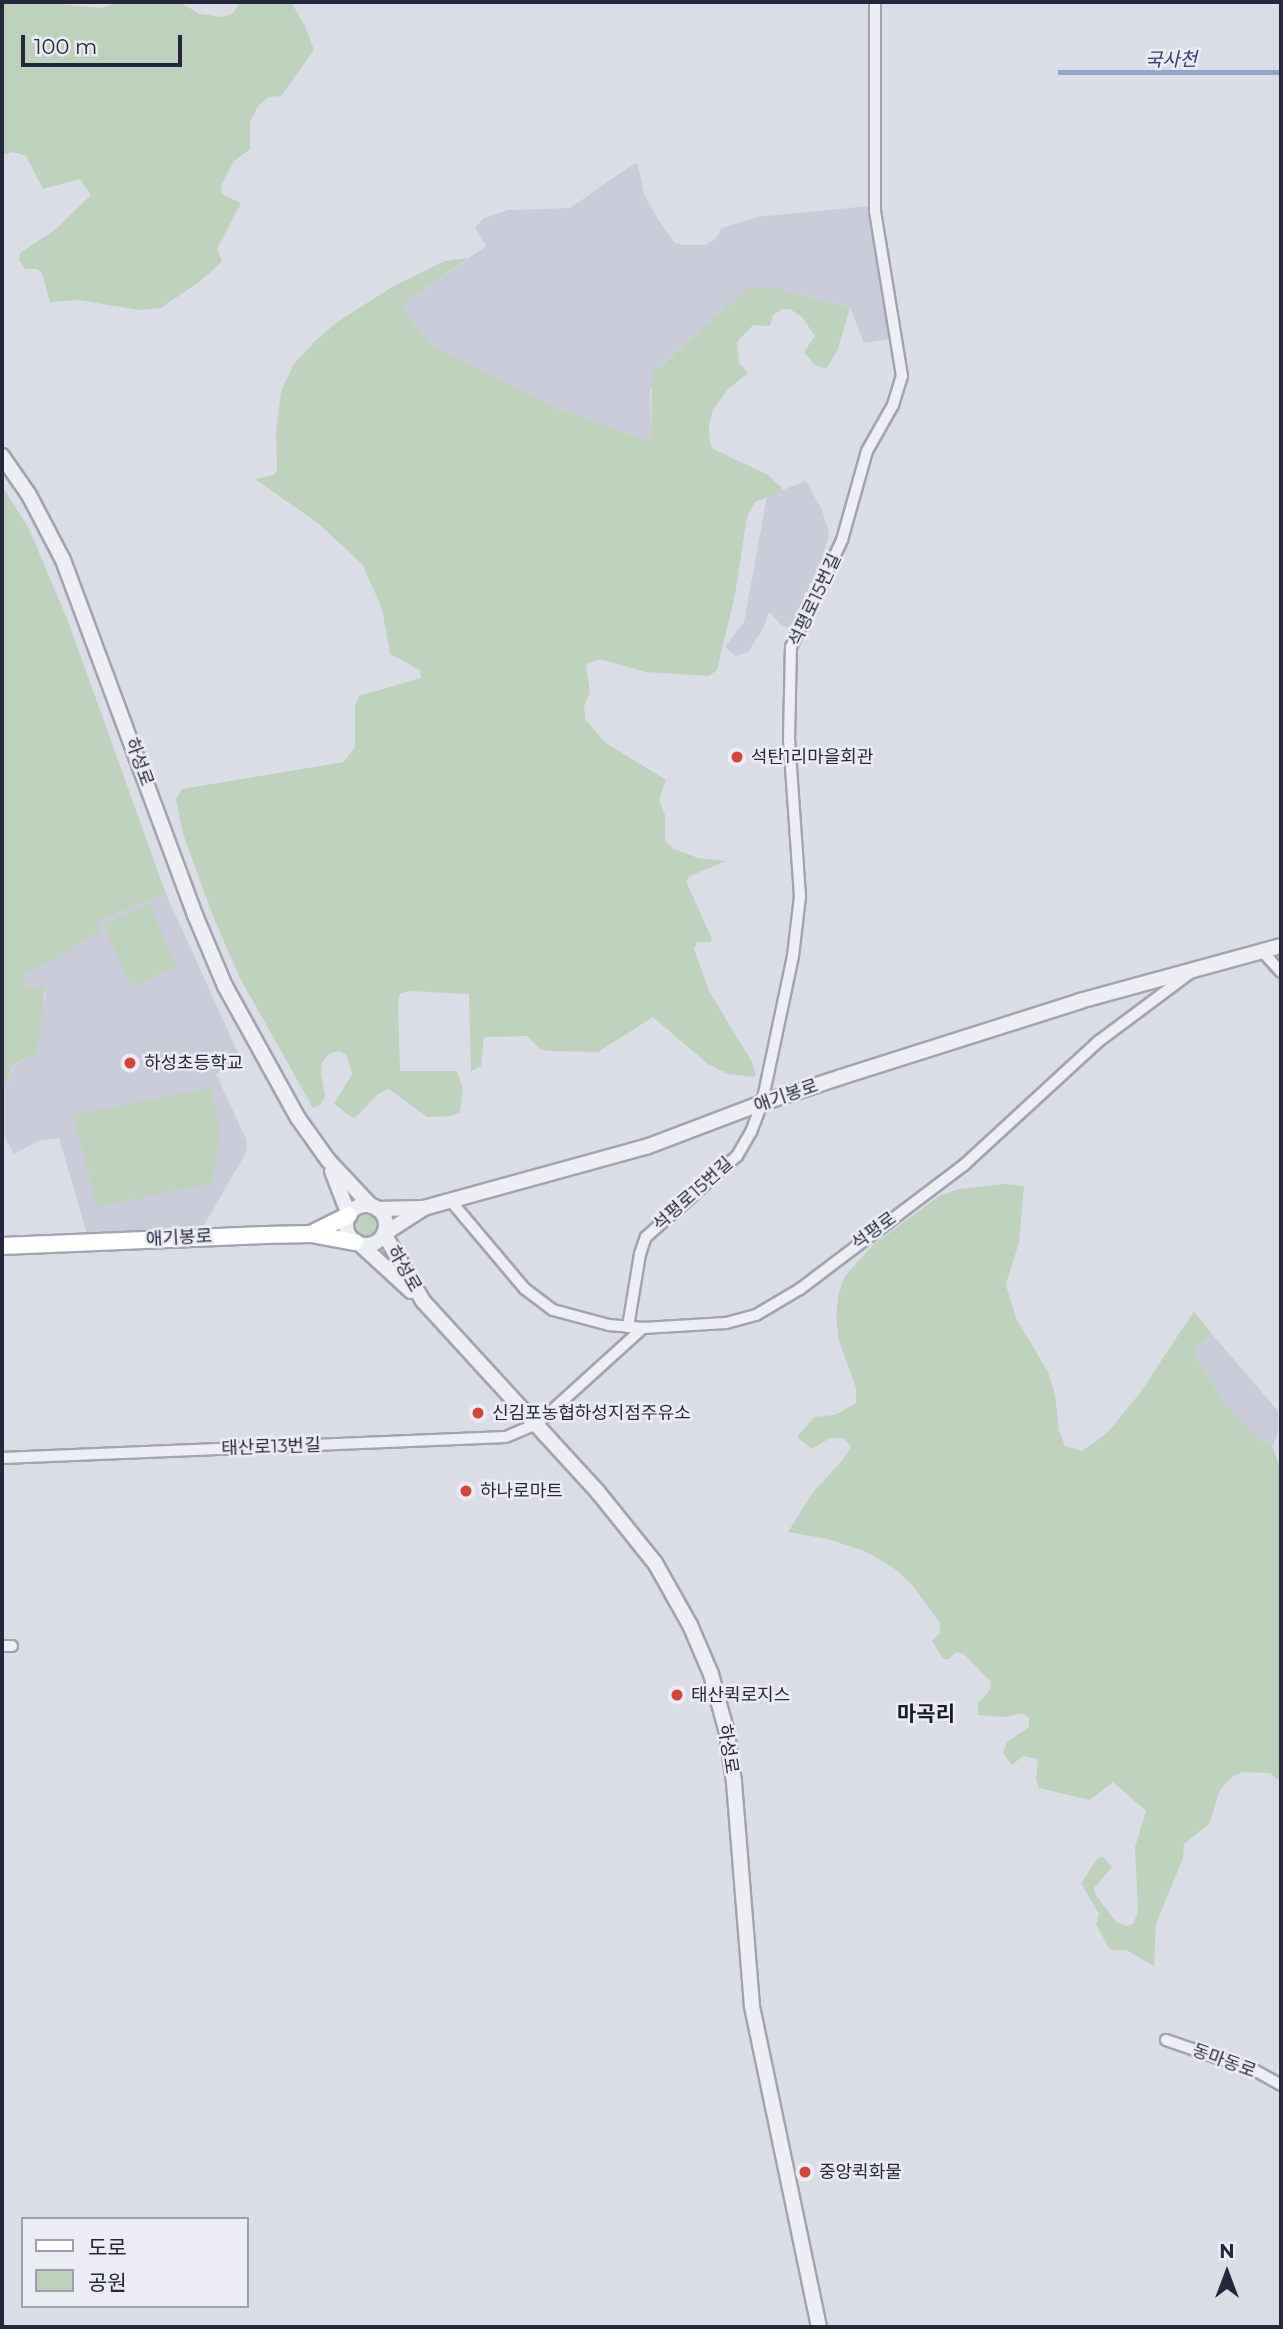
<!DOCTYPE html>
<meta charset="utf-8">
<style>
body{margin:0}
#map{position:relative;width:1283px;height:2329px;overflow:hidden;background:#dbdde6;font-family:Montserrat,"Noto Sans KR",sans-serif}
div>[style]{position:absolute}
.built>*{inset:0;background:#c9ccd8}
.green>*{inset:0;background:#bdd1bc;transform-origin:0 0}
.round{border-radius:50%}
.water>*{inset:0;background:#94a2c8;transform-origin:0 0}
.roads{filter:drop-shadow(2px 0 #a1a3b0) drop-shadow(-2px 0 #a1a3b0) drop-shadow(0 2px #a1a3b0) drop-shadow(0 -2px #a1a3b0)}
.minor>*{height:10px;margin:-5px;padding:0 5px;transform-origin:5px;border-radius:5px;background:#eeeff5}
.tertiary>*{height:14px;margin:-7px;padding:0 7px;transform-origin:7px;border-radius:7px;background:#eeeff5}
.tertiary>.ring{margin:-7px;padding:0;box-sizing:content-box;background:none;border:14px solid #eeeff5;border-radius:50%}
.secondary>*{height:16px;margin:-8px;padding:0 8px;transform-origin:8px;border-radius:8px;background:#fff}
.dots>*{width:19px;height:19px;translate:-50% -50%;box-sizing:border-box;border:4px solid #ebecf4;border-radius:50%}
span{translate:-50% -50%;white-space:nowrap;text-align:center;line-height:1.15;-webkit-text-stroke:5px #ebecf4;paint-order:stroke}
.street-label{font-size:18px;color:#25283d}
.poi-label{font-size:18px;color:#25283d}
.left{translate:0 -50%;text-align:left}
.water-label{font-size:19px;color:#2e3d72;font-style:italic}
.quarter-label{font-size:21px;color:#181a2d;font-weight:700}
.frame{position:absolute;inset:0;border:4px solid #25283d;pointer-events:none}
.legend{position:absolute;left:21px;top:2217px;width:228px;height:91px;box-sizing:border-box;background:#ebecf4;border:2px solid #9c9eab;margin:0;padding:9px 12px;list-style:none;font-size:21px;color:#25283d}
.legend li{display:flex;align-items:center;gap:14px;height:35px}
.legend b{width:35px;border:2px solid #9c9eab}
.north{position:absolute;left:1192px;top:2238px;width:70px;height:70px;-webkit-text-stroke:5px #ebecf4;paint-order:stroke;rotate:0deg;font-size:19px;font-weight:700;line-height:28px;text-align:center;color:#25283d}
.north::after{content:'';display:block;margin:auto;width:24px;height:32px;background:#25283d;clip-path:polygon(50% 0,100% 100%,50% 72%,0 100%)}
.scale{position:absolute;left:21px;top:35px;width:161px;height:32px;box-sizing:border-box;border:4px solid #25283d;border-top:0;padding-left:9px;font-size:21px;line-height:24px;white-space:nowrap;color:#25283d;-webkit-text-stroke:5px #ebecf4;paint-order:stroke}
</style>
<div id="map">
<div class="built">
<i style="clip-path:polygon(635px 163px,638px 165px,644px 194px,659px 221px,675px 243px,684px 245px,706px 245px,715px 239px,722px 228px,757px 217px,869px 206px,890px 339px,864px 343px,850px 308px,794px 293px,701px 330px,659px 366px,650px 391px,651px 437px,642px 439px,552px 406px,436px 348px,422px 335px,401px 305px,486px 246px,475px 227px,484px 218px,508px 210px,570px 208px)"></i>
<i style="clip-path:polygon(806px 481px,822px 510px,829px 533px,822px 565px,792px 628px,782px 626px,769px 612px,763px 629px,748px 652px,736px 656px,725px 647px,744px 622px,767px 496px)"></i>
<i style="clip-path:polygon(166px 894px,243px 1064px,216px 1074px,246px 1139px,247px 1151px,204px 1225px,87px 1234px,59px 1138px,38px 1141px,14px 1154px,2px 1132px,2px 1087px,8px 1082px,14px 1065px,37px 1053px,39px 1021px,46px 994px,43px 987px,27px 987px,24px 975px,101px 931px,98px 921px)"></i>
<i style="clip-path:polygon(1212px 1334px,1278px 1411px,1278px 1432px,1272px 1447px,1250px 1431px,1223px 1402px,1193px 1350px)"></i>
</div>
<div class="green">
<i style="clip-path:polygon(2px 2px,42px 2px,100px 8px,121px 2px,179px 2px,200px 14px,222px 17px,232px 14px,240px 2px,291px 2px,305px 26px,314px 50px,281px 96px,268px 97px,258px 106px,250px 121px,250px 149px,234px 161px,221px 186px,222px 194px,241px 203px,217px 249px,222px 262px,199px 282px,161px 308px,139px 310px,78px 300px,50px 302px,42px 273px,37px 269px,25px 269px,19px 260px,20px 253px,56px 229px,91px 195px,80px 179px,43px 189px,26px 156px,13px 152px,2px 155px)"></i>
<i style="clip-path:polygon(468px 258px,401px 305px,422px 335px,436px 348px,552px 406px,642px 439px,651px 437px,652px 373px,744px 292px,752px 288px,771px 287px,850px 308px,838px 349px,826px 369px,814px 364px,804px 352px,815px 336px,802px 317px,790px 309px,782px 309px,773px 315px,770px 326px,753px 325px,737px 342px,739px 363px,748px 373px,729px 388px,713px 409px,709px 424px,710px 443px,713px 449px,768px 475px,782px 488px,780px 492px,755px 502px,747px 517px,735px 595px,717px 670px,709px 676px,646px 672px,599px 659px,586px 665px,590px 692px,584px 707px,585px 719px,606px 743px,666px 780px,659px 800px,665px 815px,665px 841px,674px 849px,698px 858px,726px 861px,690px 876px,686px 881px,712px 939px,711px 942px,697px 942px,694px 949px,709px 991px,752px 1062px,756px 1075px,753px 1077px,728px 1074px,708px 1064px,653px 1017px,598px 1052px,548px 1051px,540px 1049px,527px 1036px,484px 1037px,481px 1066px,471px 1071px,469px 994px,408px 991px,400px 994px,398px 1004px,400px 1071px,457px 1071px,463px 1089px,460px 1112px,452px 1116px,427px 1117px,389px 1089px,378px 1094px,356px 1117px,351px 1117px,334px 1104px,352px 1074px,347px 1056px,339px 1051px,330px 1053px,322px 1062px,321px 1073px,325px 1096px,321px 1104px,313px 1108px,240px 978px,213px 916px,183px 834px,176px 799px,182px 789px,344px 762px,355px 747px,355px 706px,359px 696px,421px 678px,420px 670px,390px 654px,382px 608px,362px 564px,319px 524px,255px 479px,274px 475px,277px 471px,276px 433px,281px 391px,294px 364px,314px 342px,336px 323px,392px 287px,445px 261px)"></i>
<i style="clip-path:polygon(2px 486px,29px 529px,68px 621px,166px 894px,98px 921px,102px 931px,24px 975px,27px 987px,43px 987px,45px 990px,37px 1053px,13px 1065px,8px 1082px,2px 1087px)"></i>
<i style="left:149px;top:904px;width:69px;height:50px;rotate:66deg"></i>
<i style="clip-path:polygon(210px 1088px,220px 1126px,213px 1183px,97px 1207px,73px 1115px)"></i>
<i style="clip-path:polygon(1005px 1184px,1024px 1186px,1019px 1242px,1006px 1285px,1016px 1318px,1048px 1372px,1055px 1395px,1059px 1431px,1065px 1446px,1082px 1451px,1108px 1432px,1140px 1393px,1194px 1311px,1212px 1334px,1193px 1350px,1223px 1402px,1250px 1431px,1272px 1447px,1281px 1469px,1281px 1783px,1270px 1773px,1243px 1772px,1233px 1776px,1220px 1790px,1209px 1824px,1184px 1844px,1183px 1858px,1156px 1924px,1154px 1966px,1126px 1950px,1110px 1950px,1096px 1924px,1099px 1914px,1081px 1883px,1098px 1858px,1103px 1857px,1112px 1867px,1094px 1888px,1095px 1894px,1116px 1922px,1126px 1926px,1133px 1924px,1138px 1912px,1135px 1847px,1146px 1811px,1113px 1782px,1090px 1800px,1039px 1788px,1036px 1779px,1038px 1759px,1023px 1756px,1012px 1765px,1003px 1753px,1007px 1742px,1029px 1727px,1029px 1718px,1022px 1713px,1006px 1717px,978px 1715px,978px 1703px,990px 1690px,991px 1682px,964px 1654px,956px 1652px,949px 1659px,943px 1659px,932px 1641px,940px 1633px,940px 1623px,913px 1586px,895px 1569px,867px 1552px,828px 1539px,788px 1532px,813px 1492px,841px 1462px,851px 1447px,844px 1438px,830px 1438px,812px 1449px,797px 1437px,814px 1417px,835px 1415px,856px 1403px,856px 1388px,839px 1341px,836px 1316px,839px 1292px,845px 1276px,874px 1244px,939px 1196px,959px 1189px)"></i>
<i class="round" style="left:353px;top:1212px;width:26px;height:26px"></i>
</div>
<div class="water">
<i style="left:1281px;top:70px;width:5px;height:223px;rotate:90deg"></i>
</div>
<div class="roads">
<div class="minor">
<i style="left:1262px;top:951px;width:28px;rotate:48deg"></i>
<i style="left:450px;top:1200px;width:116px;rotate:49.9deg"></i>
<i style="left:525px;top:1289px;width:35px;rotate:37deg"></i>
<i style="left:553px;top:1310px;width:58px;rotate:15deg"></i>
<i style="left:609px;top:1325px;width:34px;rotate:5deg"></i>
<i style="left:643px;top:1328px;width:83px;rotate:-3.4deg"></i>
<i style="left:726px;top:1323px;width:31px;rotate:-15deg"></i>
<i style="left:756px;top:1315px;width:51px;rotate:-30.6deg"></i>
<i style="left:800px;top:1289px;width:206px;rotate:-37.1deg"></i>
<i style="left:964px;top:1165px;width:183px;rotate:-42.6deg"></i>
<i style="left:1099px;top:1041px;width:112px;rotate:-36.7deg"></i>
<i style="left:628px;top:1327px;width:74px;rotate:-80.7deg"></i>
<i style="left:640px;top:1254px;width:18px;rotate:-71deg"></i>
<i style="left:646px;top:1237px;width:122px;rotate:-41.7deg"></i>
<i style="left:737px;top:1156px;width:28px;rotate:-60deg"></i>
<i style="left:751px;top:1132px;width:31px;rotate:-69deg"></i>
<i style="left:762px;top:1103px;width:150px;rotate:-78.1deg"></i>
<i style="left:793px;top:956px;width:60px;rotate:-83.3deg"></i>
<i style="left:800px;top:896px;width:156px;rotate:-94deg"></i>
<i style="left:789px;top:740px;width:93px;rotate:-88.8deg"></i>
<i style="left:791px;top:647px;width:119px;rotate:-64.5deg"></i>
<i style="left:842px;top:540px;width:92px;rotate:-74.3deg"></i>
<i style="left:867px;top:451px;width:53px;rotate:-60.5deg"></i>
<i style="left:893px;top:405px;width:30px;rotate:-73deg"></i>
<i style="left:902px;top:376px;width:167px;rotate:-99.3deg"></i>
<i style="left:875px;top:211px;width:209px;rotate:-90deg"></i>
<i style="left:2px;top:1458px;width:504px;rotate:-2.39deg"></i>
<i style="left:506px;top:1437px;width:34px;rotate:-23deg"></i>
<i style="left:537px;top:1424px;width:143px;rotate:-42.2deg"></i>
<i style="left:2px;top:1646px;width:10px"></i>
<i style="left:1166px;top:2040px;width:95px;rotate:19deg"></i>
<i style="left:1256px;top:2071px;width:29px;rotate:29deg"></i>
</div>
<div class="tertiary">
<i style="left:2px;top:456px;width:47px;rotate:55.3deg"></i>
<i style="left:29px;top:495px;width:73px;rotate:62.4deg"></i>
<i style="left:63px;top:560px;width:379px;rotate:69.6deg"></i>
<i style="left:195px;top:915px;width:77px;rotate:67.1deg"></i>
<i style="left:225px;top:986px;width:151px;rotate:61.1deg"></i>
<i style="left:298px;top:1118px;width:52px;rotate:54.5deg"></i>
<i style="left:328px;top:1160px;width:63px;rotate:46.9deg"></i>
<i style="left:332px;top:1171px;width:47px;rotate:68.9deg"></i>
<i class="ring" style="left:346px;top:1205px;width:26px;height:26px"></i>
<i style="left:377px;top:1209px;width:43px;rotate:-1.3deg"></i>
<i style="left:361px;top:1245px;width:68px;rotate:42.6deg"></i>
<i style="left:819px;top:2327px;width:328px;rotate:-101.8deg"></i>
<i style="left:752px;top:2006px;width:225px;rotate:-94.6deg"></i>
<i style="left:734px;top:1782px;width:49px;rotate:-98.1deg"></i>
<i style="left:727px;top:1733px;width:61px;rotate:-105.2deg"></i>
<i style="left:711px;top:1674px;width:53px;rotate:-113.2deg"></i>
<i style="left:690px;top:1625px;width:71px;rotate:-119.4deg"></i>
<i style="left:655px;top:1563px;width:91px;rotate:-128.8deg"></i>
<i style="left:598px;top:1492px;width:259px;rotate:-132.5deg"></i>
<i style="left:423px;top:1301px;width:78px;rotate:-120.2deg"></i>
<i style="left:384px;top:1234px;width:48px;rotate:-33deg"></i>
<i style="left:424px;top:1208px;width:230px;rotate:-15.4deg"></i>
<i style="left:646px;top:1147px;width:124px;rotate:-20.8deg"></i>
<i style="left:762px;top:1103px;width:83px;rotate:-18.2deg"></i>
<i style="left:841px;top:1077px;width:251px;rotate:-17.6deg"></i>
<i style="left:1080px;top:1001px;width:208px;rotate:-15.3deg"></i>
</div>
<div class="secondary">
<i style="left:313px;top:1233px;width:40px;rotate:-26.6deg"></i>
<i style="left:2px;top:1246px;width:263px;rotate:-2.4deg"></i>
<i style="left:265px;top:1235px;width:46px;rotate:-1.2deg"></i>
<i style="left:311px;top:1234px;width:45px;rotate:10.3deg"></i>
</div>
</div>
<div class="dots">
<i style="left:737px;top:757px;background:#d2453a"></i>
<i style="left:130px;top:1063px;background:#d2453a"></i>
<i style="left:478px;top:1413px;background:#d2453a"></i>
<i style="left:466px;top:1491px;background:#d2453a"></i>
<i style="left:677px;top:1695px;background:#d2453a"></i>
<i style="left:805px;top:2172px;background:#d2453a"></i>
</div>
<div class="street-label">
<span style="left:815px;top:600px;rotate:-65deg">석평로15번길</span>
<span style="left:139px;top:762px;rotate:70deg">하성로</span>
<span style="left:786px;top:1096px;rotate:-19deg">애기봉로</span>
<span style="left:693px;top:1194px;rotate:-42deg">석평로15번길</span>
<span style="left:874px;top:1231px;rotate:-36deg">석평로</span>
<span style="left:179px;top:1238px;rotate:-3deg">애기봉로</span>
<span style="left:404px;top:1269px;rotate:60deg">하성로</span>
<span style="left:271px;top:1447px;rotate:-2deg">태산로13번길</span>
<span style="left:728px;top:1749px;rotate:81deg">하성로</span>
<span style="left:1224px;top:2061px;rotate:20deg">동마동로</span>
</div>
<div class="poi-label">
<span class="left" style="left:751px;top:757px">석탄1리마을회관</span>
<span class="left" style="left:144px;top:1063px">하성초등학교</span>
<span class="left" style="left:492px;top:1413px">신김포농협하성지점주유소</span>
<span class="left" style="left:480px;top:1491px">하나로마트</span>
<span class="left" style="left:691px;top:1695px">태산퀵로지스</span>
<span class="left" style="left:819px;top:2172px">중앙퀵화물</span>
</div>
<div class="water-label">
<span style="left:1171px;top:60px;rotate:-1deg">국사천</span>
</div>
<div class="quarter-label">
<span style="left:926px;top:1714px">마곡리</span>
</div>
<div class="frame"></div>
<ul class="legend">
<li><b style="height:9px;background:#fff"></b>도로</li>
<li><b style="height:19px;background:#bdd1bc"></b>공원</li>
</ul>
<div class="north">N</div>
<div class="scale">100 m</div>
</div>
